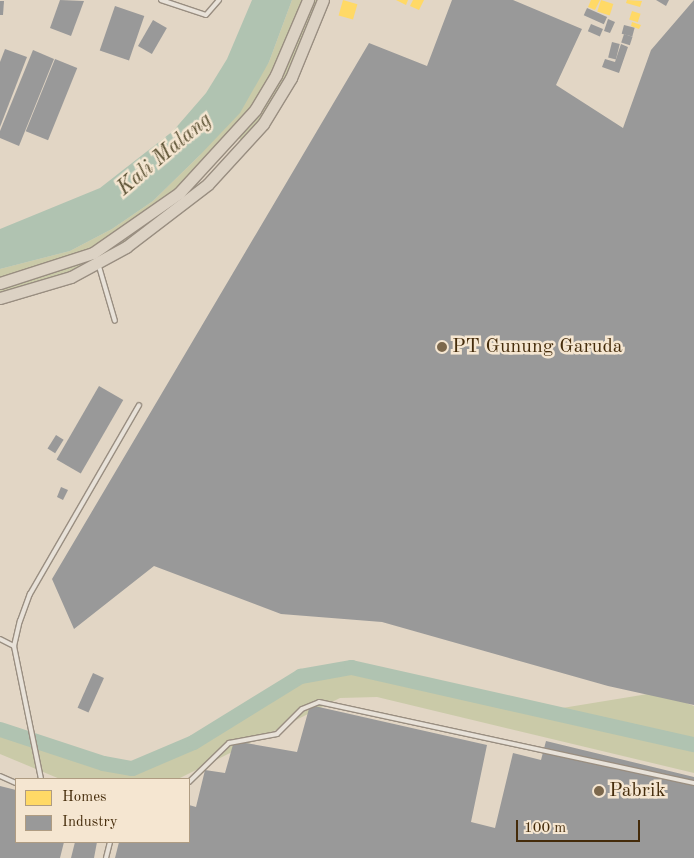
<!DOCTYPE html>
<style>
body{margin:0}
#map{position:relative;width:694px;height:858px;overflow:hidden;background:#e2d6c5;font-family:"Old Standard TT",serif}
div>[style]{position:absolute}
.green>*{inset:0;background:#cacaa8}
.water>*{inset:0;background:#b0c3b1}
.homes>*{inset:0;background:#ffd966;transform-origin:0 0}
.industry>*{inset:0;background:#999;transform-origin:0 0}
.river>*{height:15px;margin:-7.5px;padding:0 7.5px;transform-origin:7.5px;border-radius:7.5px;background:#b0c3b1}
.roads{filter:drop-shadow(1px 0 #998e81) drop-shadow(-1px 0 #998e81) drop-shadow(0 1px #998e81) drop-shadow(0 -1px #998e81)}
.lane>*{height:4px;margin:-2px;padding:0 2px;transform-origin:2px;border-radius:2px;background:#e8e2d9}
.primary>*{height:11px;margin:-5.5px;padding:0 5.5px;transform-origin:5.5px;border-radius:5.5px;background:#dcd2c4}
.dots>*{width:14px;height:14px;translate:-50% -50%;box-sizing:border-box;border:2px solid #f5e6d1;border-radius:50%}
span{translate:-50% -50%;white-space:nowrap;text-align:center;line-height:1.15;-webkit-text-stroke:5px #f5e6d1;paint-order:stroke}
.poi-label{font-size:20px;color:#452c0b}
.left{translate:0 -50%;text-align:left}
.water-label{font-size:21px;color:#5a5032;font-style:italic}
.legend{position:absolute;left:15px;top:778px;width:175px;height:65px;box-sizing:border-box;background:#f5e6d1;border:1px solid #af9c82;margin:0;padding:6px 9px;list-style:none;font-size:15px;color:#452c0b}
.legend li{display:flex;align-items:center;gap:10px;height:25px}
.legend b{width:25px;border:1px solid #af9c82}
.scale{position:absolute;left:516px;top:820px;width:124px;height:22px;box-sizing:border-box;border:2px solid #452c0b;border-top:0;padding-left:6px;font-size:15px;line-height:18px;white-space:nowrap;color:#452c0b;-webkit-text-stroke:4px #f5e6d1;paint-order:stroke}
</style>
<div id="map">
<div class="green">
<i style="clip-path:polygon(292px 0,323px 0,291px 78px,245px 145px,236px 135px,179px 193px,187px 203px,71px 277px,0 298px,0 269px,70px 251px,112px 229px,153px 201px,199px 156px,269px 62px)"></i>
<i style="clip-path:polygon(351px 667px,544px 711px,660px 692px,694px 706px,694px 773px,377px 697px,340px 698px,178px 779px,60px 779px,0 754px,0 729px,103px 763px,132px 768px,192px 743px,300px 676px)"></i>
</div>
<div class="water">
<i style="clip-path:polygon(252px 0,292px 0,269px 62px,240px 113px,199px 156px,153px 201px,112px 229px,70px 251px,0 269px,0 229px,100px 188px,173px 131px,206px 93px,227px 59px)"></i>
</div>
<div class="homes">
<i style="left:343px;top:0;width:15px;height:16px;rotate:16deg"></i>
<i style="clip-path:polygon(396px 0,408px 0,406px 5px)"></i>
<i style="clip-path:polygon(413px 0,424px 0,419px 10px,410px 6px)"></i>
<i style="clip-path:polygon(591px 0,600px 0,595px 10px,588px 7px)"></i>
<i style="left:601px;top:0;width:13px;height:12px;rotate:18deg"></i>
<i style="clip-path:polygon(627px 0,642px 1px,640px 7px,626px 3px)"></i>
<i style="left:632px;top:11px;width:9px;height:9px;rotate:18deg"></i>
<i style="clip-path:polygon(632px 22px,641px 25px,639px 29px,631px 26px)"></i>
</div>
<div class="industry">
<i style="clip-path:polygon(60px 0,84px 1px,71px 36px,50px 28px)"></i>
<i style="clip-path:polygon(452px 0,513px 0,582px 29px,556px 85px,623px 128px,651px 50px,694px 0,694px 705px,608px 686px,382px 622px,281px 614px,154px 566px,74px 629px,52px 579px,369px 43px,427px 66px)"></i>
<i style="clip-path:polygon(656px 0,669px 0,666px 6px)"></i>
<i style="clip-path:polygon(0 1px,4px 1px,3px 15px,0 15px)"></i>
<i style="left:115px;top:6px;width:31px;height:47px;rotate:19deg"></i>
<i style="left:587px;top:8px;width:22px;height:8px;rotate:24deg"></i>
<i style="clip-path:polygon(608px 19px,615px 22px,610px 33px,604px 31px)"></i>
<i style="left:153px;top:20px;width:16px;height:30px;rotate:30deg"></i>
<i style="left:591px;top:24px;width:13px;height:8px;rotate:23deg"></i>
<i style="left:624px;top:25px;width:11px;height:9px;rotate:15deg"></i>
<i style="left:624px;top:34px;width:9px;height:9px;rotate:18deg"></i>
<i style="left:612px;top:42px;width:8px;height:16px;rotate:14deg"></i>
<i style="clip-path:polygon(621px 44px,628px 47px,619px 73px,602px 67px,605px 59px,615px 62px)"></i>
<i style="clip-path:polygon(5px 49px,27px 57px,0 127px,0 62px)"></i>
<i style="clip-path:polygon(33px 50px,54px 59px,19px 146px,0 138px,0 131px)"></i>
<i style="left:55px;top:59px;width:24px;height:78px;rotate:22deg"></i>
<i style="left:99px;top:386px;width:28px;height:85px;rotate:30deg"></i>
<i style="left:56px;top:435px;width:9px;height:16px;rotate:32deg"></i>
<i style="clip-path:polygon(61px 487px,68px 490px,63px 500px,57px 497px)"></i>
<i style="left:93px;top:673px;width:12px;height:38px;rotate:24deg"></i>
<i style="clip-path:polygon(310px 705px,487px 745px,471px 822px,495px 828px,513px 753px,541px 760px,546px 741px,694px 777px,694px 858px,115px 858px,119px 842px,189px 842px,189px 805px,196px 807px,205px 770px,225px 773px,234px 741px,297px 752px)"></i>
<i style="clip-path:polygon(0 786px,16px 790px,16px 842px,64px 842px,60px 858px,0 858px)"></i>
<i style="clip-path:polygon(75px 842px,97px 842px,94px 858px,71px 858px)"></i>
</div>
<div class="river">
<i style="left:0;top:729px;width:108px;rotate:18.3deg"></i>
<i style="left:103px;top:763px;width:29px;rotate:10deg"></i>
<i style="left:132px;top:768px;width:66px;rotate:-23.1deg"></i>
<i style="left:193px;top:742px;width:126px;rotate:-31.7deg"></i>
<i style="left:300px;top:676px;width:52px;rotate:-10deg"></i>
<i style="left:351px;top:667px;width:352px;rotate:12.7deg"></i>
</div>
<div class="roads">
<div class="lane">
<i style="left:161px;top:0;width:47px;rotate:18.4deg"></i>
<i style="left:206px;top:15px;width:20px;rotate:-49deg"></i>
<i style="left:98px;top:263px;width:60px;rotate:73.7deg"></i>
<i style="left:0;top:639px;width:16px;rotate:27deg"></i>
<i style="left:0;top:776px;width:17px;rotate:24deg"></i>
<i style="left:41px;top:779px;width:136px;rotate:-101.5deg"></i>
<i style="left:14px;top:646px;width:26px;rotate:-77deg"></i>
<i style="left:20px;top:621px;width:29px;rotate:-70deg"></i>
<i style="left:30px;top:594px;width:218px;rotate:-60deg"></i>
<i style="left:189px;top:782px;width:56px;rotate:-44.3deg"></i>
<i style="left:229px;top:743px;width:49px;rotate:-10.6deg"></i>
<i style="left:277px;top:734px;width:35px;rotate:-45deg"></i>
<i style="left:302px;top:709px;width:18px;rotate:-22deg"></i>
<i style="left:319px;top:702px;width:384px;rotate:12.2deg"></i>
<i style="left:106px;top:858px;width:16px;rotate:-76deg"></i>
</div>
<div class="primary">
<i style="left:0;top:283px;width:98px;rotate:-17.9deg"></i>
<i style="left:93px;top:253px;width:105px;rotate:-34.9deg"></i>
<i style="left:179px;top:193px;width:113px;rotate:-47.5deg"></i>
<i style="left:255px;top:110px;width:41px;rotate:-59deg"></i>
<i style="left:276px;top:75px;width:82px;rotate:-66.9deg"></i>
<i style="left:0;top:298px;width:74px;rotate:-16.5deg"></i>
<i style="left:71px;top:277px;width:63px;rotate:-28.6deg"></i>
<i style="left:126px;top:247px;width:103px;rotate:-37.5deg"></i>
<i style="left:208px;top:184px;width:81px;rotate:-47.5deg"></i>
<i style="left:263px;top:124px;width:54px;rotate:-58.7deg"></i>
<i style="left:291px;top:78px;width:84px;rotate:-67.7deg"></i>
</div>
</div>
<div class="dots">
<i style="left:442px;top:347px;background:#7c684c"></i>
<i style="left:599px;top:791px;background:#7c684c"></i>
</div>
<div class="poi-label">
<span class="left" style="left:452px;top:347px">PT Gunung Garuda</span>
<span class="left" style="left:609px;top:791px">Pabrik</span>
</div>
<div class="water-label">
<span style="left:165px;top:155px;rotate:-40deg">Kali Malang</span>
</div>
<ul class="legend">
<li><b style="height:14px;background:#ffd966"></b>Homes</li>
<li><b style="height:14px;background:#999"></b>Industry</li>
</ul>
<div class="scale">100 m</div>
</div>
